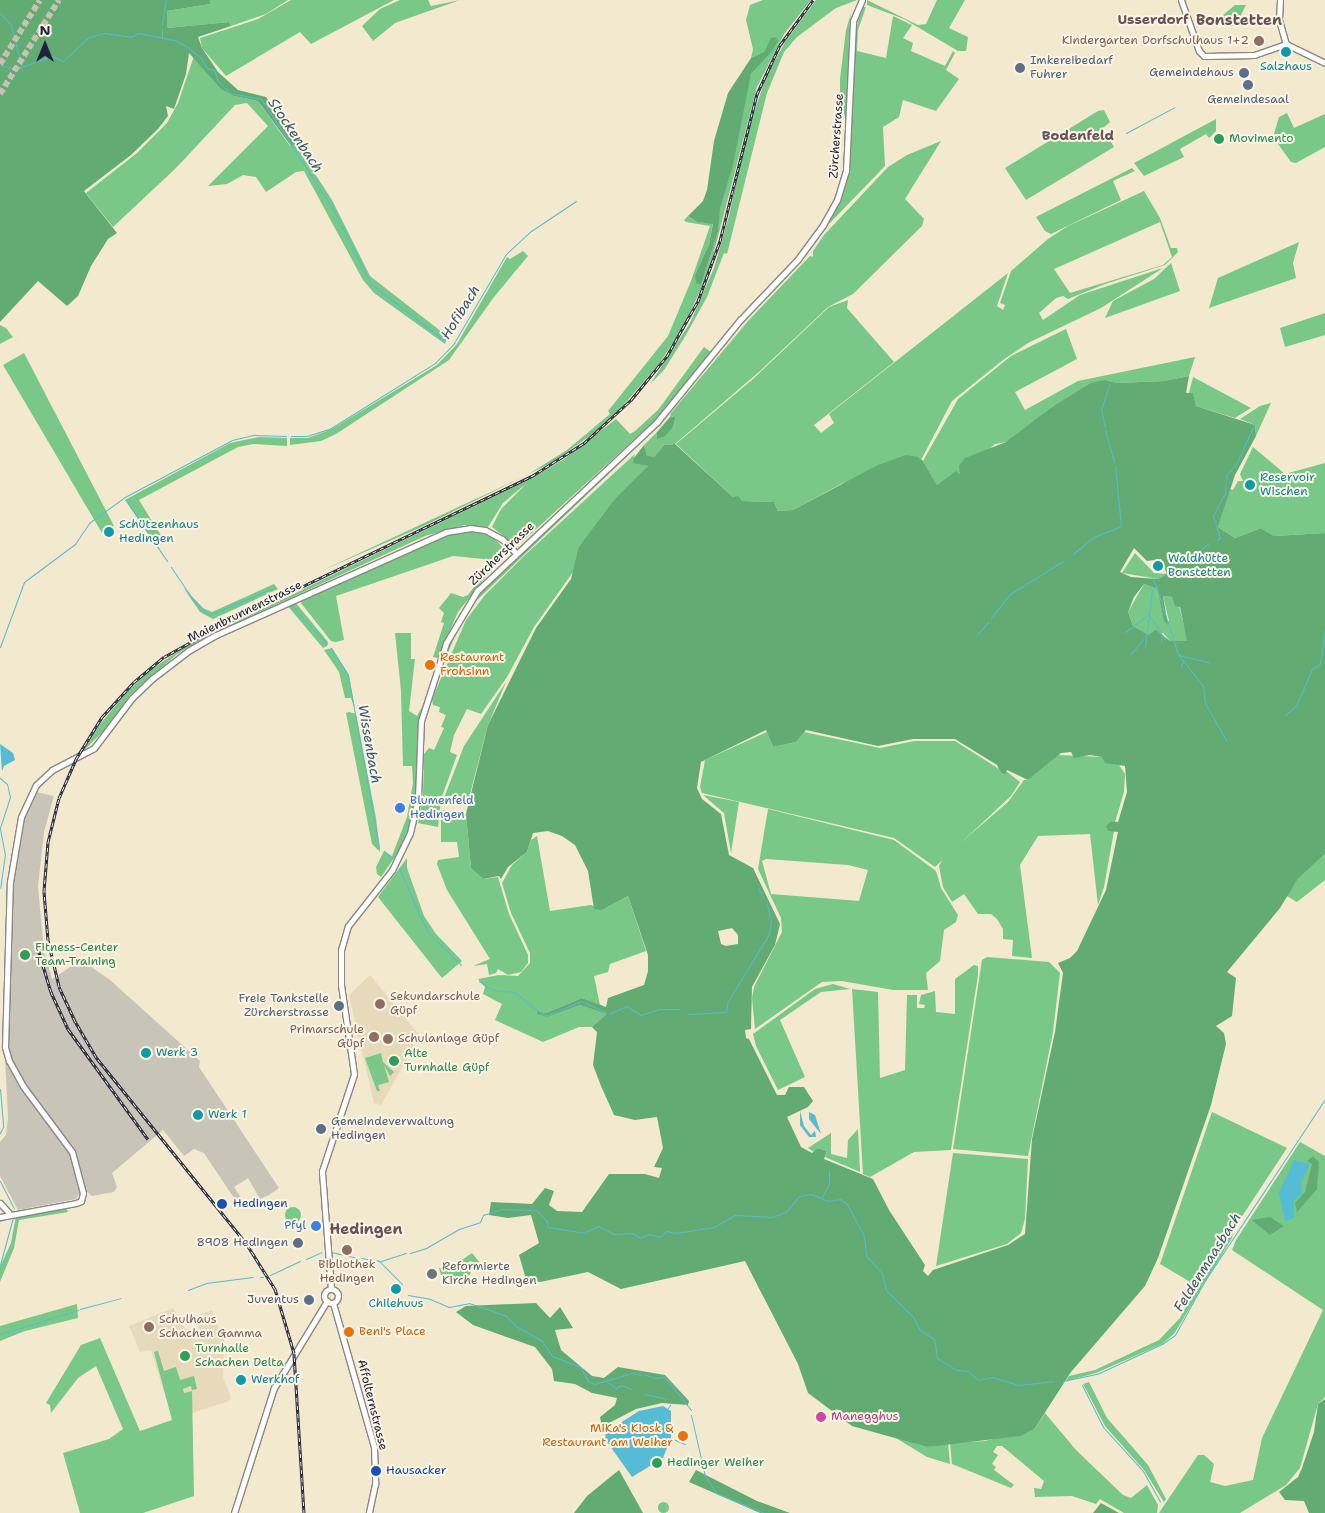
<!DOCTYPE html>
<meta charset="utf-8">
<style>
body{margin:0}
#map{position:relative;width:1325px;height:1513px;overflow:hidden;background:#f2e9ce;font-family:"Shantell Sans",sans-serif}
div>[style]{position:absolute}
.built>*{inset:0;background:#e7daba}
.industrial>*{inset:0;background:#c8c4b8}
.green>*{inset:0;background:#79c887}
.round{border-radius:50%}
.forest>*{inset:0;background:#62ac74}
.water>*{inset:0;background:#56bbd4}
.stream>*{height:1px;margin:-0.5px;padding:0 0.5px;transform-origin:0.5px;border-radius:0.5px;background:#56bbd4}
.highway-tunnel>*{height:6px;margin-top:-3px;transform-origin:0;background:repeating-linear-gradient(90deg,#c8c1b1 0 6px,transparent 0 9px)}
.roads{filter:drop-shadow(1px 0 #8a8684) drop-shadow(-1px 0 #8a8684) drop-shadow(0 1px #8a8684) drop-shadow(0 -1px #8a8684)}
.secondary>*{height:5px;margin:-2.5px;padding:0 2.5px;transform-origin:2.5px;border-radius:2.5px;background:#fff}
.secondary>.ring{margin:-2.5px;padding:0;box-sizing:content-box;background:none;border:5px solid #fff;border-radius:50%}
.rail>*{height:3px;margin-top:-1.5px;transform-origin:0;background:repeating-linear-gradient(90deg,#fcf5e5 0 4px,#22223b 0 8px);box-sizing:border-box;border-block:1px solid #22223b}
.dots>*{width:14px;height:14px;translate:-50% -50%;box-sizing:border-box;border:2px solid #fcf5e5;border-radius:50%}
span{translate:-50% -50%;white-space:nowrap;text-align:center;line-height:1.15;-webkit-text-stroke:4px #fcf5e5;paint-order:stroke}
.education-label{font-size:12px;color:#785e54}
.right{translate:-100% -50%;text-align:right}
.left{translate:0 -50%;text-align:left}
.service-label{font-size:12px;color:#4e5e75}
.culture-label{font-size:12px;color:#0d838f}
.street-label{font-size:12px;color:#22223b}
.leisure-label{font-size:12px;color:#27864d}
.food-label{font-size:12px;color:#c56008}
.shop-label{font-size:12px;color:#366cbe}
.transit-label{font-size:12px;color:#164399}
.worship-label{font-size:12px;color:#5b616d}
.hotel-label{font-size:12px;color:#b23c85}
.neighbourhood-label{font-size:14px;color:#665357;font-weight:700}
.water-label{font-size:14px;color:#345871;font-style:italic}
.quarter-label{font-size:15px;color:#665357;font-weight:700}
.north{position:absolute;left:20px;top:20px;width:50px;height:50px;-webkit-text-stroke:4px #fcf5e5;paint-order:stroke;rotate:0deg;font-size:14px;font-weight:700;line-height:20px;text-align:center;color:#22223b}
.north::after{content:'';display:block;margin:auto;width:18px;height:22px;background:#22223b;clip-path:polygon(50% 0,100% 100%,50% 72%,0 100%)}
</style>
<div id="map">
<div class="built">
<i style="clip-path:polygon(370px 975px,420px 1036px,381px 1105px,374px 1103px,349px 995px)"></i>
<i style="clip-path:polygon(173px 1308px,185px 1329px,199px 1329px,196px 1316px,212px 1310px,219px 1329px,225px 1331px,223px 1378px,231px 1397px,229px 1401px,192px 1413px,192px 1391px,166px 1399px,151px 1350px,140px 1352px,129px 1326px)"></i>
</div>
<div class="industrial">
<i style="clip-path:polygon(36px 792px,54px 796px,44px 832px,38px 886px,44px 952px,52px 979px,81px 960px,110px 980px,200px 1061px,199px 1067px,279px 1188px,269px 1195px,260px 1199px,248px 1178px,234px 1187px,246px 1205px,240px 1207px,204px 1153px,194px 1149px,184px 1156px,163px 1130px,112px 1173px,117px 1187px,114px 1192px,92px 1196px,86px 1191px,80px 1192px,76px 1199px,18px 1210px,0 1176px,0 1142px,6px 1135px,8px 1118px,5px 1057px,12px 883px,24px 817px)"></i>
</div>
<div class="green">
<i style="clip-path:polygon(210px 0,288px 0,266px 14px,231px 26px,229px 22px,167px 28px,167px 11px,210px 4px)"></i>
<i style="clip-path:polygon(291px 0,394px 0,311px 44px,300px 32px,226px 76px,202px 48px,200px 38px,258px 19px)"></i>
<i style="clip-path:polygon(400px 0,428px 0,431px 6px,460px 0,395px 23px,373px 41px,362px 26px,380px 9px)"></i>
<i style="clip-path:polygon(763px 0,811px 0,784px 34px,757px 87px,709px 271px,685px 324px,659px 364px,621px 408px,594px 433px,553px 462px,426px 525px,319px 572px,527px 475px,567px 450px,610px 414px,608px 411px,668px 336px,691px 281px,710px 226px,686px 222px,684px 220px,688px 216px,697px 222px,713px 223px,709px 244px,695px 275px,701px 285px,718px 232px,719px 208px,751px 74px,769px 55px,765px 51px,751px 58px,753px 49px,746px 20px,750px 5px)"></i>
<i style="clip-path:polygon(816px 0,857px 0,836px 8px,797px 37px,784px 52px,767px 93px,727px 254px,724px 253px,707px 297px,686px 335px,664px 370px,650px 384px,690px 323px,714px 268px,729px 216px,747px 131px,767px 75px,785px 42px)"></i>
<i style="clip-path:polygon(867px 0,918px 25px,926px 24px,937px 0,965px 0,949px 28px,968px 37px,966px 51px,958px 51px,904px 19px,867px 5px)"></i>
<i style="clip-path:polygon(1235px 5px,1246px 5px,1241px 15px,1243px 21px,1231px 27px,1223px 15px)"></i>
<i style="clip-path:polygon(863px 7px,866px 7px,858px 30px,857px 51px,886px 58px,893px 16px,912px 25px,903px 38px,913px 43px,911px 51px,945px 66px,953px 51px,955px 53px,946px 70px,959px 79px,936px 111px,903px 100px,899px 117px,883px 127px,885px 166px,829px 224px,849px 172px,855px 31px)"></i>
<i style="clip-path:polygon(852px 9px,850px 18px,846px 120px,840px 99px,840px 79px,846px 30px)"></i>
<i style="clip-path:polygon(194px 56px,234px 96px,258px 101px,290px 146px,295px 143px,332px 200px,370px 276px,447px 336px,445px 344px,374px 293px,363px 280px,304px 171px,296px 172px,266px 192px,256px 177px,243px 175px,227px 184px,208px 186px,268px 126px,247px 103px,235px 105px,176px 168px,113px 227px,86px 193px,137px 153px,167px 123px,178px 103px)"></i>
<i style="clip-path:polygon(1104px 110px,1110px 122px,1103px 128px,1114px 147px,1026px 200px,1005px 168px,1098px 111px)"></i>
<i style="clip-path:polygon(1287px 113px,1294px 128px,1325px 114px,1325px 147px,1296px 163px,1291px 162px,1273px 137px,1279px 117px)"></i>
<i style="clip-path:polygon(1216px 119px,1216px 131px,1209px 138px,1206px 134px,1180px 149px,1184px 157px,1144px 176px,1134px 163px)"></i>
<i style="clip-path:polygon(941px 141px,905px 199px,924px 219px,922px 226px,853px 294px,828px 307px,760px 371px,675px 444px,664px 445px,654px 457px,647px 457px,644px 445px,657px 432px,657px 439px,673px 427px,676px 416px,670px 417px,671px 413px,748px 321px,810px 256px,813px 257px,813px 251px,824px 235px,888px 167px,907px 155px)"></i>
<i style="clip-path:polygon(1132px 168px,1135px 171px,1113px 181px,1121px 200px,1051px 234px,1045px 231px,1036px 217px)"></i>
<i style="clip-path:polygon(evenodd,1144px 191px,1160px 218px,1171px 248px,1177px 248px,1178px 252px,1165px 265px,1105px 284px,1068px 299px,1063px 296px,1056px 298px,1039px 313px,1043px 320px,1080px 295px,1163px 268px,1101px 308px,1028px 343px,1003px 360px,952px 401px,921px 460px,918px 457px,841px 484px,793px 510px,778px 511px,774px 502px,742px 501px,733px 497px,676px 444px,753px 379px,829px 307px,848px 300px,847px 308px,894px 362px,814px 425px,821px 433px,834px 423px,829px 414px,1008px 273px,997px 306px,1003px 310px,1005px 305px,1000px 303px,1011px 271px,1048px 239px,1068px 226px,1144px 191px,1160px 222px,1172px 257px,1163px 265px,1070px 293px,1054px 269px,1160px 222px)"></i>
<i style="clip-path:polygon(825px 229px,805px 257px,745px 320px,664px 419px,734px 331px)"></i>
<i style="clip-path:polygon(1299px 242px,1293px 263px,1296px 278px,1209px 308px,1218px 278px)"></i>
<i style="clip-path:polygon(523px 251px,528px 256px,494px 297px,449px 360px,336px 434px,321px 441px,290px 445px,290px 438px,308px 438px,332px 429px,437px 365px,457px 344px,507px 257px,510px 259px)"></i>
<i style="clip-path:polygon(1171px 263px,1180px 291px,1105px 318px,1113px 301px,1154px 279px)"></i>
<i style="clip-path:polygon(1325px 313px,1325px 335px,1285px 347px,1280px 328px)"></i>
<i style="clip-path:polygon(0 325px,6px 328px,29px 358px,13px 337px,0 344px)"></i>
<i style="clip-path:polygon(1066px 329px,1077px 359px,1015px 392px,1025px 410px,1078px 381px,1195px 357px,1189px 376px,1164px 381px,1117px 383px,1105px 380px,1052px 407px,1028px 428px,1006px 442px,995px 444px,959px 476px,956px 472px,937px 485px,923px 461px,958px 399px,1011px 356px)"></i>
<i style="clip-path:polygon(704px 347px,711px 352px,653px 422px,522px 542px,511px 542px,492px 527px,501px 509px,527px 483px,503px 503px,488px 527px,465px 525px,425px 536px,210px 635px,177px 654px,130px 695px,109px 726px,83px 751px,101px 723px,127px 692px,149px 671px,186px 646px,534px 477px,564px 459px,616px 419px,630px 434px,635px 431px,658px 410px)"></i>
<i style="clip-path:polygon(24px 353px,114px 526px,102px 533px,3px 365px)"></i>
<i style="clip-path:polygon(1193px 377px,1251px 408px,1235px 418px,1196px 406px,1193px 394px,1189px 393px)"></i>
<i style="clip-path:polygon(1271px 403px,1270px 405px,1256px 436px,1255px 425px,1240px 419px,1260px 406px)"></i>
<i style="clip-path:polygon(649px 435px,476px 601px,456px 633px,434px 688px,451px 637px,475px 599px,591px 485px)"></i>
<i style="clip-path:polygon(259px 437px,287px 438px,287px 446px,253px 444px,238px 447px,139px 500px,165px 542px,157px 547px,125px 500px,230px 443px)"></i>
<i style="clip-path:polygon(1253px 447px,1285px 474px,1325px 463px,1325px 533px,1274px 536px,1261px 528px,1235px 538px,1218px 527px,1230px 489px,1233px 490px,1238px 481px,1243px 481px,1240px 474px)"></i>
<i style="clip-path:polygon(635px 454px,634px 458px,648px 466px,578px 548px,573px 572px,534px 627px,507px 677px,481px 714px,467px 709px,454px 735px,450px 752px,457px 755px,441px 799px,438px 827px,418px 823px,423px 796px,424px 754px,429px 748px,434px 750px,444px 728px,441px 727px,446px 715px,439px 712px,440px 707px,433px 705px,432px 699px,466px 620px,485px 595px,524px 556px)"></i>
<i style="clip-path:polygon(468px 530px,492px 536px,506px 551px,458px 612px,438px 658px,433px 657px,444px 623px,441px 622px,444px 613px,439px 608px,451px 593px,463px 597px,468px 595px,494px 560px,453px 556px,336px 596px,344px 640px,336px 642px,331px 641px,301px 603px,303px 598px,447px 534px)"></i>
<i style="clip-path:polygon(1135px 553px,1154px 573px,1167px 574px,1158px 579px,1122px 573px)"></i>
<i style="clip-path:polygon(274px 584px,278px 589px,213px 619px,200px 612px,183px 587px,203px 608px,212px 612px)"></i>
<i style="clip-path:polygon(1144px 584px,1157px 589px,1164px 620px,1169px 621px,1163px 596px,1172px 597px,1179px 606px,1188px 641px,1170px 641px,1163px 633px,1148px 636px,1133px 626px,1128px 612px)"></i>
<i style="clip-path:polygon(295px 602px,328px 642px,327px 646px,323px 648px,287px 605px)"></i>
<i style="clip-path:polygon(395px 633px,411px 633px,411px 659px,415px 659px,409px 711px,417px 716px,422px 707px,417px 733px,417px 790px,411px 822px,399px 851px,381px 877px,377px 874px,376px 867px,384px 851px,392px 856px,407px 817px,413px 783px,412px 766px,403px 766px,401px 691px)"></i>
<i style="clip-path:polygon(332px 648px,349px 675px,355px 710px,351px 698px,345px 698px,339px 672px,324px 650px)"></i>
<i style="clip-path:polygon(506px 682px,488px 725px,468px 802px,444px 798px,464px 746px)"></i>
<i style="clip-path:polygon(349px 712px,356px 714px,376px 818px,380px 852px,372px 844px,346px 713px)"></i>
<i style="clip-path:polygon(767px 732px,773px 747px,796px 742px,804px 732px,880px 748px,914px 741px,955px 741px,999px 769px,1001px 773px,1004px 775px,1006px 771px,1020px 782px,1011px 796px,935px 867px,894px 838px,702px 793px,700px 787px,705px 760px)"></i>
<i style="clip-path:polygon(1058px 755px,1103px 757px,1105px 762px,1119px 765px,1125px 774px,1124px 792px,1115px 822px,1111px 821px,1108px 831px,1114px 831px,1104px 887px,1098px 905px,1090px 834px,1038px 836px,1020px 865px,1032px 958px,1012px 956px,1013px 940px,1003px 939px,1003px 929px,997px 919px,991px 914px,978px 914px,964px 894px,952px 902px,943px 887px,939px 866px,944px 857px,1008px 802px,1024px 780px,1028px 780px)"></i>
<i style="clip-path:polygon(703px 795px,739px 802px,731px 853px,724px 813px)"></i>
<i style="clip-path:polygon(evenodd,768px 809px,894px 840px,936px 871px,941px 888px,958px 915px,956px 922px,944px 930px,940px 961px,926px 973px,928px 990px,893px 990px,842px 981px,822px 982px,755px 1029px,752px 998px,754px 987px,782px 932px,781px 918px,758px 869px,768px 809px,766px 859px,848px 865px,868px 870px,859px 901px,771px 894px,762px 861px,766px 859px)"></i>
<i style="clip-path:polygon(441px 810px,466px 814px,471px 868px,483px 879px,498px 877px,509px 914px,528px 955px,528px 963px,521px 972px,508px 975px,498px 969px,496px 973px,489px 975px,487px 964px,473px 966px,490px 959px,447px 890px,437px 864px,438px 860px,459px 857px,457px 842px,441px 842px)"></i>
<i style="clip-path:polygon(537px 836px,550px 911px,591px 905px,602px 910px,628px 896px,646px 951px,610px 964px,608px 972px,594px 976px,600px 1005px,582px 998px,546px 1013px,537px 1011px,548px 1017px,580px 1005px,608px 1014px,592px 1027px,579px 1027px,543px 1042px,495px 1020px,502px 1004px,483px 994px,485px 987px,478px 979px,499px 975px,518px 976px,530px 963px,530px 953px,511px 913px,502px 883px,512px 865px,527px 852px,531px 840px)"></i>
<i style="clip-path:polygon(1325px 854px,1325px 880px,1297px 902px,1287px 896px,1298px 879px)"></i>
<i style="clip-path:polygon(407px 858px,407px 868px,424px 916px,436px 934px,462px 961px,442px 978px,378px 897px)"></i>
<i style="clip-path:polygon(987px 957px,1049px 962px,1060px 973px,1053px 1032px,1028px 1156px,953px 1149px,982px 960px)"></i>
<i style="clip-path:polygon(974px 965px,978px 966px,978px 975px,951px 1150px,914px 1152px,870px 1177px,863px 1174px,852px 989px,878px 992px,880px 1078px,905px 1070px,907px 995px,917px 995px,917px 1008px,924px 1008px,925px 1005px,919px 1004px,921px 995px,935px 991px,936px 1012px,955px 1014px,955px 979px)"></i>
<i style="clip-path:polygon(833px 984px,850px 989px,821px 992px,780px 1020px,805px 1077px,778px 1090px,756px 1046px,753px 1034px,815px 989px)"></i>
<i style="clip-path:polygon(381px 1053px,383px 1062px,394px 1072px,390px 1076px,384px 1065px,389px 1082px,378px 1085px,380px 1091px,377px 1091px,365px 1058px)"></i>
<i style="clip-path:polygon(1212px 1112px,1287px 1148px,1233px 1230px,1232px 1238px,1174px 1334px,1162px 1344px,1096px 1373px,1066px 1381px,1069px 1376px,1095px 1370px,1159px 1340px,1180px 1318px,1197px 1286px,1160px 1264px)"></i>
<i style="clip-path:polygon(858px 1129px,860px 1172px,825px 1157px,827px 1151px,818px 1148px,814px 1152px,808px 1148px,831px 1133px,831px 1154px,847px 1158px,848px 1140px)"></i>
<i style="clip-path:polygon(1300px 1142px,1325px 1156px,1325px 1397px,1318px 1404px,1300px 1468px,1286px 1485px,1240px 1513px,1159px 1513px,1198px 1455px,1204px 1455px,1214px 1464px,1210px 1482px,1225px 1486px,1253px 1480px,1262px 1438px,1323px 1310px,1232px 1250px,1236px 1240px)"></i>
<i style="clip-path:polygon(953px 1153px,1028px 1159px,1025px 1219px,1021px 1233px,1007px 1244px,936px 1266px)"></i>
<i class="round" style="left:285px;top:1207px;width:16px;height:16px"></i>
<i style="clip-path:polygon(66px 1208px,68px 1212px,19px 1220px,14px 1248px,0 1282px,0 1267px,11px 1243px,16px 1216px)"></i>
<i style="clip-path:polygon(472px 1253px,480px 1263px,472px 1267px,470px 1275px,450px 1279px,448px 1274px,441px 1275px,439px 1268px,453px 1266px)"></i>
<i style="clip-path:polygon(77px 1304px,78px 1318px,25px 1331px,0 1341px,0 1326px)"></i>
<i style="clip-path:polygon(100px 1338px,140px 1431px,172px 1420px,154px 1352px,158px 1351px,164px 1371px,176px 1367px,180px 1380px,194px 1376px,197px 1389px,192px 1390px,191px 1386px,183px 1389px,184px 1393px,192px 1391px,194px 1496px,143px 1513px,80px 1513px,63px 1453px,109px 1439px,123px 1429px,96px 1366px,78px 1378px,51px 1413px,50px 1405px,46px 1403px,81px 1345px)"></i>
<i style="clip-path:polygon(1089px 1382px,1107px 1418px,1148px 1465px,1166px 1499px,1164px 1502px,1144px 1470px,1105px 1426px,1083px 1384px)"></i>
<i style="clip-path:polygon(1045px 1413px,1076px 1450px,1123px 1495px,1131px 1498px,1147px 1485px,1158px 1505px,1157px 1513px,1124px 1513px,1100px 1499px,1096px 1504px,1072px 1496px,1035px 1497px,1034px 1488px,1041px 1489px,1044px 1481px,1002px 1446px,997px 1446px,993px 1452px,998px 1455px,992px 1464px,996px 1467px,994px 1470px,1014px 1485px,1011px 1488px,952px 1464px,950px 1443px,985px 1441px,1035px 1428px)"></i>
<i style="clip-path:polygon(896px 1438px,927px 1447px,948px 1443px,950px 1464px,927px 1457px)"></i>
<i class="round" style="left:657.5px;top:1501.5px;width:11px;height:11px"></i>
</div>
<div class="forest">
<i style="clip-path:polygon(0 0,210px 0,210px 4px,167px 11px,167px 28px,229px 22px,231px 26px,198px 37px,202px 48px,218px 72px,238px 90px,266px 97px,296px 143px,291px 146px,258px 101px,234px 96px,221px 89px,189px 53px,186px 74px,174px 109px,166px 106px,168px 116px,158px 129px,131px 155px,84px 191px,117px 233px,108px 239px,91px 266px,78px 296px,67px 306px,38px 281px,0 322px)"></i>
<i style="clip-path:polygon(776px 37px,778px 41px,769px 55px,751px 74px,733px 165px,720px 208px,718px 232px,701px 285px,696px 283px,695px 275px,709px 244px,713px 224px,697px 222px,688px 216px,703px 201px,707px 190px,714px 141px,728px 93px,751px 58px,765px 51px,771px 38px)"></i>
<i style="clip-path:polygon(evenodd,1189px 376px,1186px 393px,1193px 393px,1196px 406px,1255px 425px,1256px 436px,1235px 475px,1218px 527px,1235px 538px,1261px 528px,1274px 536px,1325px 533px,1325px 854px,1298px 879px,1280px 908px,1227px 972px,1236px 978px,1232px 1016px,1216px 1026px,1224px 1033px,1226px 1044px,1211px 1105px,1158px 1258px,1145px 1286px,1071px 1372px,1035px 1428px,1021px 1436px,927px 1447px,852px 1426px,808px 1393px,798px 1364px,745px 1261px,621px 1289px,588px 1272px,540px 1282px,526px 1279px,519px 1255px,539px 1243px,531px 1215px,508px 1218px,489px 1215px,491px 1202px,532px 1204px,545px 1188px,554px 1191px,549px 1205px,557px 1211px,582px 1212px,609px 1174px,645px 1174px,659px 1178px,662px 1168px,654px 1167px,663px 1148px,657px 1117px,635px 1120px,614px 1115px,601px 1086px,593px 1065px,597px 1032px,592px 1027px,607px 1014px,580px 1005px,548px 1017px,537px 1014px,537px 1011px,546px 1013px,582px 998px,606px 1007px,608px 998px,644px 985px,648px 971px,648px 955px,628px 896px,602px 910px,594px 909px,588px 871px,575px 845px,562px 836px,548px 831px,533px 833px,527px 852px,508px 867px,501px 879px,499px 876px,483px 879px,471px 868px,466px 814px,488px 725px,536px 628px,571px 579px,578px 548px,615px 499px,648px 466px,633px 463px,634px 458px,644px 445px,647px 456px,654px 457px,664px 445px,675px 444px,733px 497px,738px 496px,742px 501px,774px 502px,778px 511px,793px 510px,878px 465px,906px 455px,918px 457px,923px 461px,937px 485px,956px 471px,960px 475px,959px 466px,965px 458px,1006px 442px,1052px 407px,1091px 383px,1105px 380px,1117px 383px,1164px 381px,1189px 376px,1134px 548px,1147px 561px,1161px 559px,1167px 574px,1158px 579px,1131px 577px,1120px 572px,1134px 548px,1189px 376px,1144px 584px,1157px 589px,1164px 621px,1168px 625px,1163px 596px,1172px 597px,1175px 606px,1180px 607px,1187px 641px,1170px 641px,1156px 630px,1148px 635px,1133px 626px,1128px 612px,1134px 597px,1144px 584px,1189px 376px,766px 730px,773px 747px,796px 742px,806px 730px,878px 746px,913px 739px,955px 739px,997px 765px,1001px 773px,1005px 775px,1007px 770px,1028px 780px,1061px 753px,1071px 752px,1074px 758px,1090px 755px,1102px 757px,1105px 763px,1125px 766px,1127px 792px,1118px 822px,1111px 821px,1106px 826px,1108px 831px,1118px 832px,1106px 890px,1077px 951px,1070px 958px,1058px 963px,1063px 973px,1055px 1032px,1032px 1139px,1025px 1234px,1008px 1245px,933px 1270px,928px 1276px,923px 1271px,925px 1265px,889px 1210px,873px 1179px,824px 1159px,827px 1151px,818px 1148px,812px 1153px,801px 1147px,787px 1117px,808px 1107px,813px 1101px,804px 1087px,789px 1087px,785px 1095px,777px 1095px,749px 1039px,746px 1038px,745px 1030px,751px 1029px,752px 987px,775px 945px,780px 924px,753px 868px,729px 855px,721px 814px,702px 799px,697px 788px,701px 762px,766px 730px,1189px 376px,732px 928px,738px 935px,738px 944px,726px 946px,721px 944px,718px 931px,732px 928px)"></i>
<i style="clip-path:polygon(676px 416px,673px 427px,665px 436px,657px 439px,657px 432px,670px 417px)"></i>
<i style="clip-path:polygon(1313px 1156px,1319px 1162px,1317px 1189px,1297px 1212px,1295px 1203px,1305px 1192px,1312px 1164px,1307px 1161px)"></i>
<i style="clip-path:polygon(1270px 1217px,1284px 1226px,1270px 1235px,1252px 1220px)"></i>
<i style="clip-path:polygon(536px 1303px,550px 1318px,560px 1307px,573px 1328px,555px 1330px,561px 1350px,592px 1376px,604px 1378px,618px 1367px,665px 1375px,689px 1401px,688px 1405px,662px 1403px,636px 1409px,611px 1422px,603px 1432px,600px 1417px,615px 1405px,617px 1398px,592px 1393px,575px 1384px,554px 1381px,552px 1369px,535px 1347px,473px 1325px,456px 1312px,466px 1306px)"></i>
<i style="clip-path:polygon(1325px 1399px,1325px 1513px,1309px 1513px,1304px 1501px,1285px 1500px,1279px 1492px,1298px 1477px,1302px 1468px,1314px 1432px,1318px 1404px)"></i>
<i style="clip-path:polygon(619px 1470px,643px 1513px,574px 1513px,587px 1496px)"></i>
<i style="clip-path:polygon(696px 1470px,757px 1501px,790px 1513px,760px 1513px,689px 1482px)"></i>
<i style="clip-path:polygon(1101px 1503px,1119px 1513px,1093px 1513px)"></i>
</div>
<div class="water">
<i style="clip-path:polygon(0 744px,13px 753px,15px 760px,4px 766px,2px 771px)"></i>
<i style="clip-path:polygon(800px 1111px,804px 1126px,811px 1135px,815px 1131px,816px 1137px,809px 1137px,800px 1125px)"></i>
<i style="clip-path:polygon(809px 1112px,815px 1115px,821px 1134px,809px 1119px)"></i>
<i style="clip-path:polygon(1294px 1160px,1310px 1164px,1301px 1183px,1302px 1194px,1294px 1200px,1294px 1218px,1285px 1221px,1279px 1193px)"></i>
<i style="clip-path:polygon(663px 1406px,671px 1411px,671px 1437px,663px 1458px,632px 1477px,605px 1439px,606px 1432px,639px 1411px)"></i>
</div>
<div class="stream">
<i style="left:0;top:13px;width:16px;rotate:47deg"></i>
<i style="left:11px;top:25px;width:41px;rotate:76deg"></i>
<i style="left:162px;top:24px;width:24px;rotate:-81deg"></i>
<i style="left:162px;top:38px;width:9px;rotate:-90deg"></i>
<i style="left:0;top:65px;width:16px;rotate:14deg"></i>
<i style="left:16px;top:69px;width:38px;rotate:-20deg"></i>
<i style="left:52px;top:56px;width:12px;rotate:24deg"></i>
<i style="left:63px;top:61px;width:35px;rotate:-43deg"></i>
<i style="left:89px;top:37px;width:16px;rotate:-15deg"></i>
<i style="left:104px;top:33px;width:27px;rotate:8deg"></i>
<i style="left:131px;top:37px;width:8px;rotate:-30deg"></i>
<i style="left:138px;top:33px;width:38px;rotate:11deg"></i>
<i style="left:175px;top:40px;width:14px;rotate:30deg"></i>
<i style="left:187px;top:47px;width:18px;rotate:38deg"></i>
<i style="left:201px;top:58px;width:12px;rotate:59deg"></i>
<i style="left:207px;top:68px;width:7px;rotate:16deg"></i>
<i style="left:214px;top:70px;width:12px;rotate:70deg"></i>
<i style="left:218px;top:81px;width:17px;rotate:45deg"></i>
<i style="left:230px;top:93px;width:32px;rotate:11deg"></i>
<i style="left:261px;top:99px;width:129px;rotate:56.7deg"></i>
<i style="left:332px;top:207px;width:86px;rotate:63.1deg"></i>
<i style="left:371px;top:284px;width:93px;rotate:37.6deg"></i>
<i style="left:1126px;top:133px;width:55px;rotate:-28deg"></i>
<i style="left:1105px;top:427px;width:17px;rotate:-103deg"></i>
<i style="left:1101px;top:410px;width:28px;rotate:-72deg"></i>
<i style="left:1105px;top:430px;width:33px;rotate:74deg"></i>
<i style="left:291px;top:436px;width:16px"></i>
<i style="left:307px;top:436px;width:25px;rotate:-18deg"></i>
<i style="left:331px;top:428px;width:123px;rotate:-32deg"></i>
<i style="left:435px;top:363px;width:28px;rotate:-46deg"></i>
<i style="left:454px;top:343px;width:103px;rotate:-59.7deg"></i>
<i style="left:506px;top:254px;width:34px;rotate:-43deg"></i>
<i style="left:531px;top:231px;width:54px;rotate:-33.7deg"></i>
<i style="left:123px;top:498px;width:123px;rotate:-28deg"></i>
<i style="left:232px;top:440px;width:23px;rotate:-13deg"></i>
<i style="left:254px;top:435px;width:32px;rotate:2deg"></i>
<i style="left:128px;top:503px;width:70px;rotate:56.1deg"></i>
<i style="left:1217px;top:540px;width:4px;rotate:-34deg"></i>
<i style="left:1220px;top:538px;width:23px;rotate:-108deg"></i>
<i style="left:1213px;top:516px;width:27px;rotate:-63deg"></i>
<i style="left:1225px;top:492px;width:18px;rotate:-84deg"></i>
<i style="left:1227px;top:474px;width:13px;rotate:-48deg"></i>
<i style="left:1236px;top:464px;width:45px;rotate:-65.1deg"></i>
<i style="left:1198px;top:552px;width:14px;rotate:-39deg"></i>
<i style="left:1073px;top:554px;width:26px;rotate:-40deg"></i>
<i style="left:1093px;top:537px;width:30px;rotate:-21deg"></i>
<i style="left:1121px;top:526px;width:60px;rotate:-95.7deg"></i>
<i style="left:171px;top:567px;width:41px;rotate:55.9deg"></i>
<i style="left:194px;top:601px;width:21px;rotate:43deg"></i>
<i style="left:209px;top:615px;width:70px;rotate:-22.6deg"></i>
<i style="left:1165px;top:574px;width:16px;rotate:-47deg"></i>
<i style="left:1176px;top:562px;width:21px;rotate:-25deg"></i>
<i style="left:1156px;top:586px;width:71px;rotate:72.1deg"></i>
<i style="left:1178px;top:654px;width:41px;rotate:52deg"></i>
<i style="left:1203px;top:686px;width:17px;rotate:83deg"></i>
<i style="left:1205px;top:703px;width:43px;rotate:60.4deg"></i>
<i style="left:291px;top:605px;width:53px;rotate:47.3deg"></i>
<i style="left:1148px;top:613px;width:31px;rotate:57deg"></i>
<i style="left:991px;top:618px;width:31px;rotate:-52deg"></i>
<i style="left:1010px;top:594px;width:62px;rotate:-31.9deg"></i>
<i style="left:1125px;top:632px;width:27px;rotate:-36deg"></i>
<i style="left:976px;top:636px;width:18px;rotate:-49deg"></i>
<i style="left:1161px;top:642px;width:7px;rotate:-82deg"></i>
<i style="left:0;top:647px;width:69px;rotate:-69.7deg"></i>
<i style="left:24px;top:582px;width:64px;rotate:-36.7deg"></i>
<i style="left:75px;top:544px;width:25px;rotate:-56deg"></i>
<i style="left:89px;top:523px;width:41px;rotate:-36deg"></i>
<i style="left:1145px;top:647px;width:57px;rotate:-83deg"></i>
<i style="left:1152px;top:590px;width:6px;rotate:-45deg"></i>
<i style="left:1156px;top:586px;width:7px;rotate:-117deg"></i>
<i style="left:331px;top:648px;width:32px;rotate:58deg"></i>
<i style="left:348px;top:675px;width:176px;rotate:79.8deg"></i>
<i style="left:1131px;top:654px;width:19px;rotate:-51deg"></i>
<i style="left:1179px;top:655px;width:32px;rotate:14deg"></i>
<i style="left:1181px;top:667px;width:6px;rotate:-72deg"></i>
<i style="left:1285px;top:715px;width:14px;rotate:-39deg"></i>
<i style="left:1296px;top:706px;width:40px;rotate:-66.6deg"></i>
<i style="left:1312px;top:669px;width:9px;rotate:-32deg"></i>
<i style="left:1320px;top:664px;width:36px;rotate:-82deg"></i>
<i style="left:0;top:778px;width:9px;rotate:41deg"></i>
<i style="left:7px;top:784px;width:13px;rotate:77deg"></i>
<i style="left:10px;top:797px;width:33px;rotate:108deg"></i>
<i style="left:0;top:829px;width:25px;rotate:79deg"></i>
<i style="left:5px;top:854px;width:34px;rotate:98deg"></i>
<i style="left:384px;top:851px;width:11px;rotate:41deg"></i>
<i style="left:399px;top:868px;width:69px;rotate:66deg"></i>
<i style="left:427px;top:931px;width:48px;rotate:45deg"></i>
<i style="left:758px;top:888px;width:11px;rotate:63deg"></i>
<i style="left:479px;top:981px;width:16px;rotate:35deg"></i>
<i style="left:492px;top:990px;width:22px;rotate:5deg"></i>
<i style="left:514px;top:992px;width:34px;rotate:38deg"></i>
<i style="left:541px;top:1013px;width:7px;rotate:16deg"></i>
<i style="left:548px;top:1015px;width:36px;rotate:-23deg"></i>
<i style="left:581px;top:1001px;width:27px;rotate:24deg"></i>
<i style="left:609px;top:1014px;width:19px;rotate:-25deg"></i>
<i style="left:626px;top:1006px;width:17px;rotate:31deg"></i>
<i style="left:641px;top:1015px;width:20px;rotate:-18deg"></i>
<i style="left:660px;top:1009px;width:19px"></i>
<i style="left:688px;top:1014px;width:38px;rotate:-3deg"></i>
<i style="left:726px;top:1012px;width:11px;rotate:-80deg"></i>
<i style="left:728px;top:1001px;width:79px;rotate:-58.5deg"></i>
<i style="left:769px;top:934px;width:13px;rotate:-81deg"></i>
<i style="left:771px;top:921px;width:17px;rotate:-103deg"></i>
<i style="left:0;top:1089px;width:38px;rotate:85deg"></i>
<i style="left:3px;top:1127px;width:7px;rotate:117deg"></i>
<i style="left:0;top:1181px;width:31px;rotate:63deg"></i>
<i style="left:822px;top:1197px;width:15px;rotate:-62deg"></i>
<i style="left:829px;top:1184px;width:13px;rotate:-90deg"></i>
<i style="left:0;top:1221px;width:1px"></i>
<i style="left:331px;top:1252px;width:27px;rotate:13deg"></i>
<i style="left:410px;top:1253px;width:17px;rotate:-17deg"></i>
<i style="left:426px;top:1248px;width:38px;rotate:-30deg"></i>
<i style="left:459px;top:1229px;width:22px;rotate:-18deg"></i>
<i style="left:480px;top:1222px;width:8px;rotate:-67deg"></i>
<i style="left:483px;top:1215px;width:19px;rotate:-18deg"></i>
<i style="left:501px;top:1209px;width:35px;rotate:2deg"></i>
<i style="left:536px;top:1210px;width:16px;rotate:45deg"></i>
<i style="left:547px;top:1221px;width:6px;rotate:81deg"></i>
<i style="left:548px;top:1227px;width:36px;rotate:9deg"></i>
<i style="left:584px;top:1233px;width:16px;rotate:-27deg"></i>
<i style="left:598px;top:1226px;width:18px;rotate:27deg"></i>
<i style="left:614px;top:1234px;width:19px;rotate:-3deg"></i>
<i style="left:633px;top:1233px;width:9px;rotate:36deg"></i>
<i style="left:640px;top:1238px;width:10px;rotate:-24deg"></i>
<i style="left:649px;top:1234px;width:11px;rotate:15deg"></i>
<i style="left:660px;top:1237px;width:8px;rotate:-45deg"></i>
<i style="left:666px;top:1231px;width:10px;rotate:11deg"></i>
<i style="left:676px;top:1233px;width:38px;rotate:-9deg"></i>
<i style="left:714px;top:1227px;width:24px;rotate:-30deg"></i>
<i style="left:735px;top:1215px;width:37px;rotate:3deg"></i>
<i style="left:772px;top:1217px;width:15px;rotate:-20deg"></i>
<i style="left:786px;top:1212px;width:21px;rotate:-51deg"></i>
<i style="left:799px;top:1196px;width:12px;rotate:-9deg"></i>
<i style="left:811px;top:1194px;width:18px;rotate:22deg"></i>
<i style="left:828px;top:1201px;width:12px;rotate:-9deg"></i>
<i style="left:840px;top:1199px;width:9px;rotate:36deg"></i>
<i style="left:847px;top:1204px;width:36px;rotate:62deg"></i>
<i style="left:864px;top:1236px;width:20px;rotate:84deg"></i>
<i style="left:866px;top:1256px;width:23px;rotate:47deg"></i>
<i style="left:882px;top:1273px;width:17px;rotate:77deg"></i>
<i style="left:886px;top:1290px;width:38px;rotate:45deg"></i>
<i style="left:913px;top:1317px;width:15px;rotate:62deg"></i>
<i style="left:920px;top:1330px;width:17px;rotate:33deg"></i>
<i style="left:934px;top:1339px;width:19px;rotate:81deg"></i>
<i style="left:937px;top:1358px;width:22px;rotate:32deg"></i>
<i style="left:956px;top:1370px;width:12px;rotate:5deg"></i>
<i style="left:968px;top:1371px;width:13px;rotate:42deg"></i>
<i style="left:978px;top:1380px;width:14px;rotate:-12deg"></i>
<i style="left:992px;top:1377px;width:27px;rotate:17deg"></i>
<i style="left:1018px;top:1385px;width:36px;rotate:-6deg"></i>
<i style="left:361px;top:1258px;width:20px;rotate:9deg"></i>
<i style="left:381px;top:1261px;width:26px;rotate:-18deg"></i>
<i style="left:306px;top:1259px;width:17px;rotate:-24deg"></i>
<i style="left:378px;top:1260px;width:34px;rotate:45deg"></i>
<i style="left:0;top:1265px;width:50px;rotate:-74.8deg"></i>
<i style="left:270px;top:1275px;width:33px;rotate:-25deg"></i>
<i style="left:260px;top:1277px;width:3px"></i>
<i style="left:188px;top:1290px;width:19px;rotate:-21deg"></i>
<i style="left:206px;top:1283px;width:47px;rotate:-7.3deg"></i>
<i style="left:408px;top:1295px;width:22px;rotate:10deg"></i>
<i style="left:430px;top:1299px;width:21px;rotate:23deg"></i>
<i style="left:449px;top:1307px;width:20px;rotate:-11deg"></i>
<i style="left:469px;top:1303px;width:39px;rotate:19deg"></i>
<i style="left:506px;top:1316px;width:14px;rotate:45deg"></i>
<i style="left:516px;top:1326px;width:30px;rotate:30deg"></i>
<i style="left:542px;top:1341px;width:18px;rotate:56deg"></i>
<i style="left:552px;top:1356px;width:30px;rotate:21deg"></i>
<i style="left:580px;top:1367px;width:16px;rotate:60deg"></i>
<i style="left:588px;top:1381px;width:7px;rotate:27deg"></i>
<i style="left:594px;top:1384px;width:41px;rotate:-15.8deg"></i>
<i style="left:633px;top:1373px;width:9px;rotate:13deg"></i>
<i style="left:80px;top:1309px;width:42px;rotate:-15deg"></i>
<i style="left:0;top:1334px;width:82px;rotate:-17.1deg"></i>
<i style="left:644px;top:1374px;width:12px;rotate:20deg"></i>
<i style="left:655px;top:1378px;width:10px;rotate:-6deg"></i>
<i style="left:665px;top:1377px;width:42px;rotate:51.8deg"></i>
<i style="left:1063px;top:1381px;width:35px;rotate:-12deg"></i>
<i style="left:1097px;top:1374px;width:72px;rotate:-24.8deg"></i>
<i style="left:1162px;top:1344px;width:16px;rotate:-35deg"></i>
<i style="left:1175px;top:1335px;width:60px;rotate:-61.3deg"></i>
<i style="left:1204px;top:1282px;width:219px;rotate:-56.5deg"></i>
<i style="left:607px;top:1382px;width:11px;rotate:34deg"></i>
<i style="left:616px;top:1388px;width:6px;rotate:-31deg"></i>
<i style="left:621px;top:1385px;width:11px;rotate:22deg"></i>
<i style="left:1082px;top:1385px;width:47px;rotate:63.4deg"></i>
<i style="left:1103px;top:1427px;width:59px;rotate:47.7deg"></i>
<i style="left:1143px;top:1471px;width:35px;rotate:61deg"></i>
<i style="left:644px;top:1394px;width:24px;rotate:12deg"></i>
<i style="left:668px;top:1408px;width:4px;rotate:-56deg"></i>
<i style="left:691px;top:1415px;width:63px;rotate:77.1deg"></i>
<i style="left:705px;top:1476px;width:20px;rotate:57deg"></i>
<i style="left:716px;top:1493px;width:52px;rotate:22.6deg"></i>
<i style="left:670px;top:1438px;width:16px;rotate:22deg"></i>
<i style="left:1163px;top:1507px;width:7px;rotate:63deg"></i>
</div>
<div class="highway-tunnel">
<i style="left:0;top:64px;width:75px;rotate:-58deg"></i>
<i style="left:0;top:94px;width:111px;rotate:-57.9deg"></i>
</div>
<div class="roads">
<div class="secondary">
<i style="left:1181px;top:0;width:54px;rotate:70.6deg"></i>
<i style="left:1199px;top:51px;width:7px;rotate:45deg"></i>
<i style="left:1204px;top:56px;width:50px;rotate:-1.1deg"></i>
<i style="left:1254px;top:55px;width:34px;rotate:-19deg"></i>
<i style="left:1286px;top:44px;width:43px;rotate:26deg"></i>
<i style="left:1280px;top:0;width:20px;rotate:93deg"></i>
<i style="left:1279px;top:20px;width:25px;rotate:74deg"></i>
<i style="left:0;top:1203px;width:13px;rotate:48deg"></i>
<i style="left:0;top:1217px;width:77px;rotate:-10.4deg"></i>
<i style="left:76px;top:1203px;width:5px;rotate:-22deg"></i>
<i style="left:81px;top:1201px;width:8px;rotate:-76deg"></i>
<i style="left:83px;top:1193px;width:42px;rotate:-105deg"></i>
<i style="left:72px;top:1152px;width:82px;rotate:-126.6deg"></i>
<i style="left:23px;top:1086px;width:29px;rotate:-119deg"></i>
<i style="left:9px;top:1061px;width:15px;rotate:-106deg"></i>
<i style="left:5px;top:1047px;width:165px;rotate:-88.3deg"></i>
<i style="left:10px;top:882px;width:66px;rotate:-80.4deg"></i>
<i style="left:21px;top:817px;width:35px;rotate:-65deg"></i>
<i style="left:36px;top:785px;width:22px;rotate:-43deg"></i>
<i style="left:52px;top:770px;width:47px;rotate:-27.6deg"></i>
<i style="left:94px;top:748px;width:63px;rotate:-52.8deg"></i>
<i style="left:132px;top:698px;width:29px;rotate:-44deg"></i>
<i style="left:153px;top:678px;width:44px;rotate:-37.6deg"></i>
<i style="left:188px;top:651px;width:32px;rotate:-30deg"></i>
<i style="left:216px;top:635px;width:252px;rotate:-24.1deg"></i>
<i style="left:446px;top:532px;width:24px;rotate:-9deg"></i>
<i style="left:470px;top:528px;width:15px;rotate:8deg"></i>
<i style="left:485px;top:530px;width:19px;rotate:28deg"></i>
<i style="left:502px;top:539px;width:20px;rotate:45deg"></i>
<i style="left:331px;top:1289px;width:118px;rotate:-94.4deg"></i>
<i style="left:322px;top:1171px;width:102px;rotate:-71.7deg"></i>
<i style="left:354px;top:1074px;width:90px;rotate:-98.3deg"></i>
<i style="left:341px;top:985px;width:35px;rotate:-90deg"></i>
<i style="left:341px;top:950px;width:25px;rotate:-74deg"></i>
<i style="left:348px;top:926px;width:71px;rotate:-51.8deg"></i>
<i style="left:392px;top:870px;width:41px;rotate:-64.1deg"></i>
<i style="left:410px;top:833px;width:36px;rotate:-77deg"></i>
<i style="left:418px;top:798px;width:77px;rotate:-87.8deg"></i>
<i style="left:421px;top:721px;width:82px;rotate:-72.2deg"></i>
<i style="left:446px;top:643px;width:61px;rotate:-59.2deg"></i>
<i style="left:477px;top:591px;width:247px;rotate:-43.2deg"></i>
<i style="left:657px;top:422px;width:132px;rotate:-50.9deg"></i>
<i style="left:740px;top:320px;width:84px;rotate:-46.4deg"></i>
<i style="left:798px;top:259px;width:42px;rotate:-53.7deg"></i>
<i style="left:823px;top:225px;width:29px;rotate:-61deg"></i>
<i style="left:837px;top:200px;width:30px;rotate:-73deg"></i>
<i style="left:846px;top:171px;width:150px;rotate:-87.3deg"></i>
<i style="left:853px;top:21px;width:23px;rotate:-67deg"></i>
<i class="ring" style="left:324px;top:1289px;width:9px;height:9px"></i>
<i style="left:333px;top:1303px;width:150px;rotate:74.1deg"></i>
<i style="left:374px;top:1447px;width:37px;rotate:88deg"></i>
<i style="left:375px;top:1484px;width:30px;rotate:102deg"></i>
<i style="left:234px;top:1513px;width:131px;rotate:-72.3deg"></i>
<i style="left:274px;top:1388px;width:102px;rotate:-58.7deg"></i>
</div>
</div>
<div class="rail">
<i style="left:38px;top:949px;width:45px;rotate:73.2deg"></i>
<i style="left:51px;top:992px;width:41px;rotate:65.3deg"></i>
<i style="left:68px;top:1029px;width:136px;rotate:54deg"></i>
<i style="left:304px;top:1513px;width:160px;rotate:-93.6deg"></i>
<i style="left:294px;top:1353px;width:67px;rotate:-106.5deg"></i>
<i style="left:275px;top:1289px;width:54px;rotate:-122.2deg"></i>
<i style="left:246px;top:1243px;width:239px;rotate:-128.9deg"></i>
<i style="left:96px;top:1057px;width:42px;rotate:-120.3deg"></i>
<i style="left:75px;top:1021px;width:38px;rotate:-115deg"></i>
<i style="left:59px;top:986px;width:47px;rotate:-103.4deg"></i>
<i style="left:48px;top:940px;width:49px;rotate:-94.7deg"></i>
<i style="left:44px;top:891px;width:49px;rotate:-85.3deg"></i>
<i style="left:48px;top:842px;width:45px;rotate:-76deg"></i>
<i style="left:59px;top:798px;width:43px;rotate:-66.4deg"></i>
<i style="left:76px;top:759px;width:49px;rotate:-58.2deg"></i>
<i style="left:102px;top:717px;width:47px;rotate:-47.6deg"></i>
<i style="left:134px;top:682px;width:39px;rotate:-40deg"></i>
<i style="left:164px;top:657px;width:57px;rotate:-29.2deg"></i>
<i style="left:214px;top:629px;width:353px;rotate:-25.7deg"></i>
<i style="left:532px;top:476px;width:62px;rotate:-32.4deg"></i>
<i style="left:584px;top:443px;width:64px;rotate:-42.5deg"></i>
<i style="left:631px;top:400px;width:57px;rotate:-50.7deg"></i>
<i style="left:667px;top:356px;width:63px;rotate:-60.6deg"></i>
<i style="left:698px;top:301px;width:64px;rotate:-69.9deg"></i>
<i style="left:720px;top:241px;width:152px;rotate:-75.9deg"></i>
<i style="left:757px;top:94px;width:54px;rotate:-64.9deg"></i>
<i style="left:780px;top:45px;width:56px;rotate:-53.7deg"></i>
</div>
<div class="dots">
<i style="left:1259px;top:41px;background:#8d6e63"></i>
<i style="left:1286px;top:52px;background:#0f9aa8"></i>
<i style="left:1020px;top:68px;background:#5c6f8a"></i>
<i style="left:1244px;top:73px;background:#5c6f8a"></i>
<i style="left:1248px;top:85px;background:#5c6f8a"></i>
<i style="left:1219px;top:139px;background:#2e9e5b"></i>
<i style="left:1250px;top:485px;background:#0f9aa8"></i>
<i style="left:109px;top:532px;background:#0f9aa8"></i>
<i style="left:1158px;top:566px;background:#0f9aa8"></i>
<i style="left:430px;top:665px;background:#e8710a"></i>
<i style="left:400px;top:808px;background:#3f7fe0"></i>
<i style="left:25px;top:955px;background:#2e9e5b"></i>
<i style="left:380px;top:1004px;background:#8d6e63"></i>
<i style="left:339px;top:1006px;background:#5c6f8a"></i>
<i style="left:374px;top:1037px;background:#8d6e63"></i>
<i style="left:388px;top:1039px;background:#8d6e63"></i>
<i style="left:146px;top:1053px;background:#0f9aa8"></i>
<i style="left:394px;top:1061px;background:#2e9e5b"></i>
<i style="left:198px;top:1115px;background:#0f9aa8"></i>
<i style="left:321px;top:1129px;background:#5c6f8a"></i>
<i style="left:222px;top:1204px;background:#1a4fb4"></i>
<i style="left:316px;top:1226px;background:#3f7fe0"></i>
<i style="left:298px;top:1243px;background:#5c6f8a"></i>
<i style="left:347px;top:1250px;background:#8d6e63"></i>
<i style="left:432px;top:1274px;background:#6b7280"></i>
<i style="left:396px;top:1289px;background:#0f9aa8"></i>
<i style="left:309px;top:1300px;background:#5c6f8a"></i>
<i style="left:149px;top:1327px;background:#8d6e63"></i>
<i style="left:349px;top:1332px;background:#e8710a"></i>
<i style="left:185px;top:1356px;background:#2e9e5b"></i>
<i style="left:241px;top:1380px;background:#0f9aa8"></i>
<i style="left:821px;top:1417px;background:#d1479c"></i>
<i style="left:683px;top:1436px;background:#e8710a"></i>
<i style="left:657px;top:1463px;background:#2e9e5b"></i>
<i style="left:376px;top:1471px;background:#1a4fb4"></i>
</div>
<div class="education-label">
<span class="right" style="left:1249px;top:41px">Kindergarten Dorfschulhaus 1+2</span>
<span class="left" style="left:390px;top:1004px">Sekundarschule<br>Güpf</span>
<span class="right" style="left:364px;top:1037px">Primarschule<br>Güpf</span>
<span class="left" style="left:398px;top:1039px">Schulanlage Güpf</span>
<span style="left:347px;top:1272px">Bibliothek<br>Hedingen</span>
<span class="left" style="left:159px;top:1327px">Schulhaus<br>Schachen Gamma</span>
</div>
<div class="service-label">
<span class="left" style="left:1030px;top:68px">Imkereibedarf<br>Fuhrer</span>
<span class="right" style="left:1234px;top:73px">Gemeindehaus</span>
<span style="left:1248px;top:100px">Gemeindesaal</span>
<span class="right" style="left:329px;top:1006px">Freie Tankstelle<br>Zürcherstrasse</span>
<span class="left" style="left:331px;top:1129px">Gemeindeverwaltung<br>Hedingen</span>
<span class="right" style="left:288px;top:1243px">8908 Hedingen</span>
<span class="right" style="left:299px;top:1300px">Juventus</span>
</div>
<div class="culture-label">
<span style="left:1286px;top:67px">Salzhaus</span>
<span class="left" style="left:1260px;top:485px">Reservoir<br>Wischen</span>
<span class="left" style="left:119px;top:532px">Schützenhaus<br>Hedingen</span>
<span class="left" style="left:1168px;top:566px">Waldhütte<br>Bonstetten</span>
<span class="left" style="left:156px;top:1053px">Werk 3</span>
<span class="left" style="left:208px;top:1115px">Werk 1</span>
<span style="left:396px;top:1304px">Chilehuus</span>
<span class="left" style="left:251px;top:1380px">Werkhof</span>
</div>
<div class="street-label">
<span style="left:837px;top:136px;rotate:-86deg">Zürcherstrasse</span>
<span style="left:502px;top:554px;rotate:-44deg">Zürcherstrasse</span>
<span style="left:245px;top:612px;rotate:-26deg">Maienbrunnenstrasse</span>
<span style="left:372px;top:1405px;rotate:76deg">Affolternstrasse</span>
</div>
<div class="leisure-label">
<span class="left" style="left:1229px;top:139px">Movimento</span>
<span class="left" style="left:35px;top:955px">Fitness-Center<br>Team-Training</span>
<span class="left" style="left:404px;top:1061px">Alte<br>Turnhalle Güpf</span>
<span class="left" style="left:195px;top:1356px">Turnhalle<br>Schachen Delta</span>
<span class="left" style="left:667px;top:1463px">Hedinger Weiher</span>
</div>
<div class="food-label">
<span class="left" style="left:440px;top:665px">Restaurant<br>Frohsinn</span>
<span class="left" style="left:359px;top:1332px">Beni's Place</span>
<span class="right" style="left:673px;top:1436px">MiKa's Kiosk &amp;<br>Restaurant am Weiher</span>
</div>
<div class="shop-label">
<span class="left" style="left:410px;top:808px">Blumenfeld<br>Hedingen</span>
<span class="right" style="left:306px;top:1226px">Pfyl</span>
</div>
<div class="transit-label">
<span class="left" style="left:233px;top:1204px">Hedingen</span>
<span class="left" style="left:386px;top:1471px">Hausacker</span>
</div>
<div class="worship-label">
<span class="left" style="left:442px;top:1274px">Reformierte<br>Kirche Hedingen</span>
</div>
<div class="hotel-label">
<span class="left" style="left:831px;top:1417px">Manegghus</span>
</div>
<div class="neighbourhood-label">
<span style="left:1153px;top:19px">Usserdorf</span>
<span style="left:1078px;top:135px">Bodenfeld</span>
</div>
<div class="water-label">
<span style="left:296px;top:135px;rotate:56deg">Stockenbach</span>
<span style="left:460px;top:312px;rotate:-58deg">Hofibach</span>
<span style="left:370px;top:744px;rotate:80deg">Wissenbach</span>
<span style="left:1207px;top:1262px;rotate:-58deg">Feldenmaasbach</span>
</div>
<div class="quarter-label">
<span style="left:1239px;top:21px">Bonstetten</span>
<span style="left:366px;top:1230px">Hedingen</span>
</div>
<div class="north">N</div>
</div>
